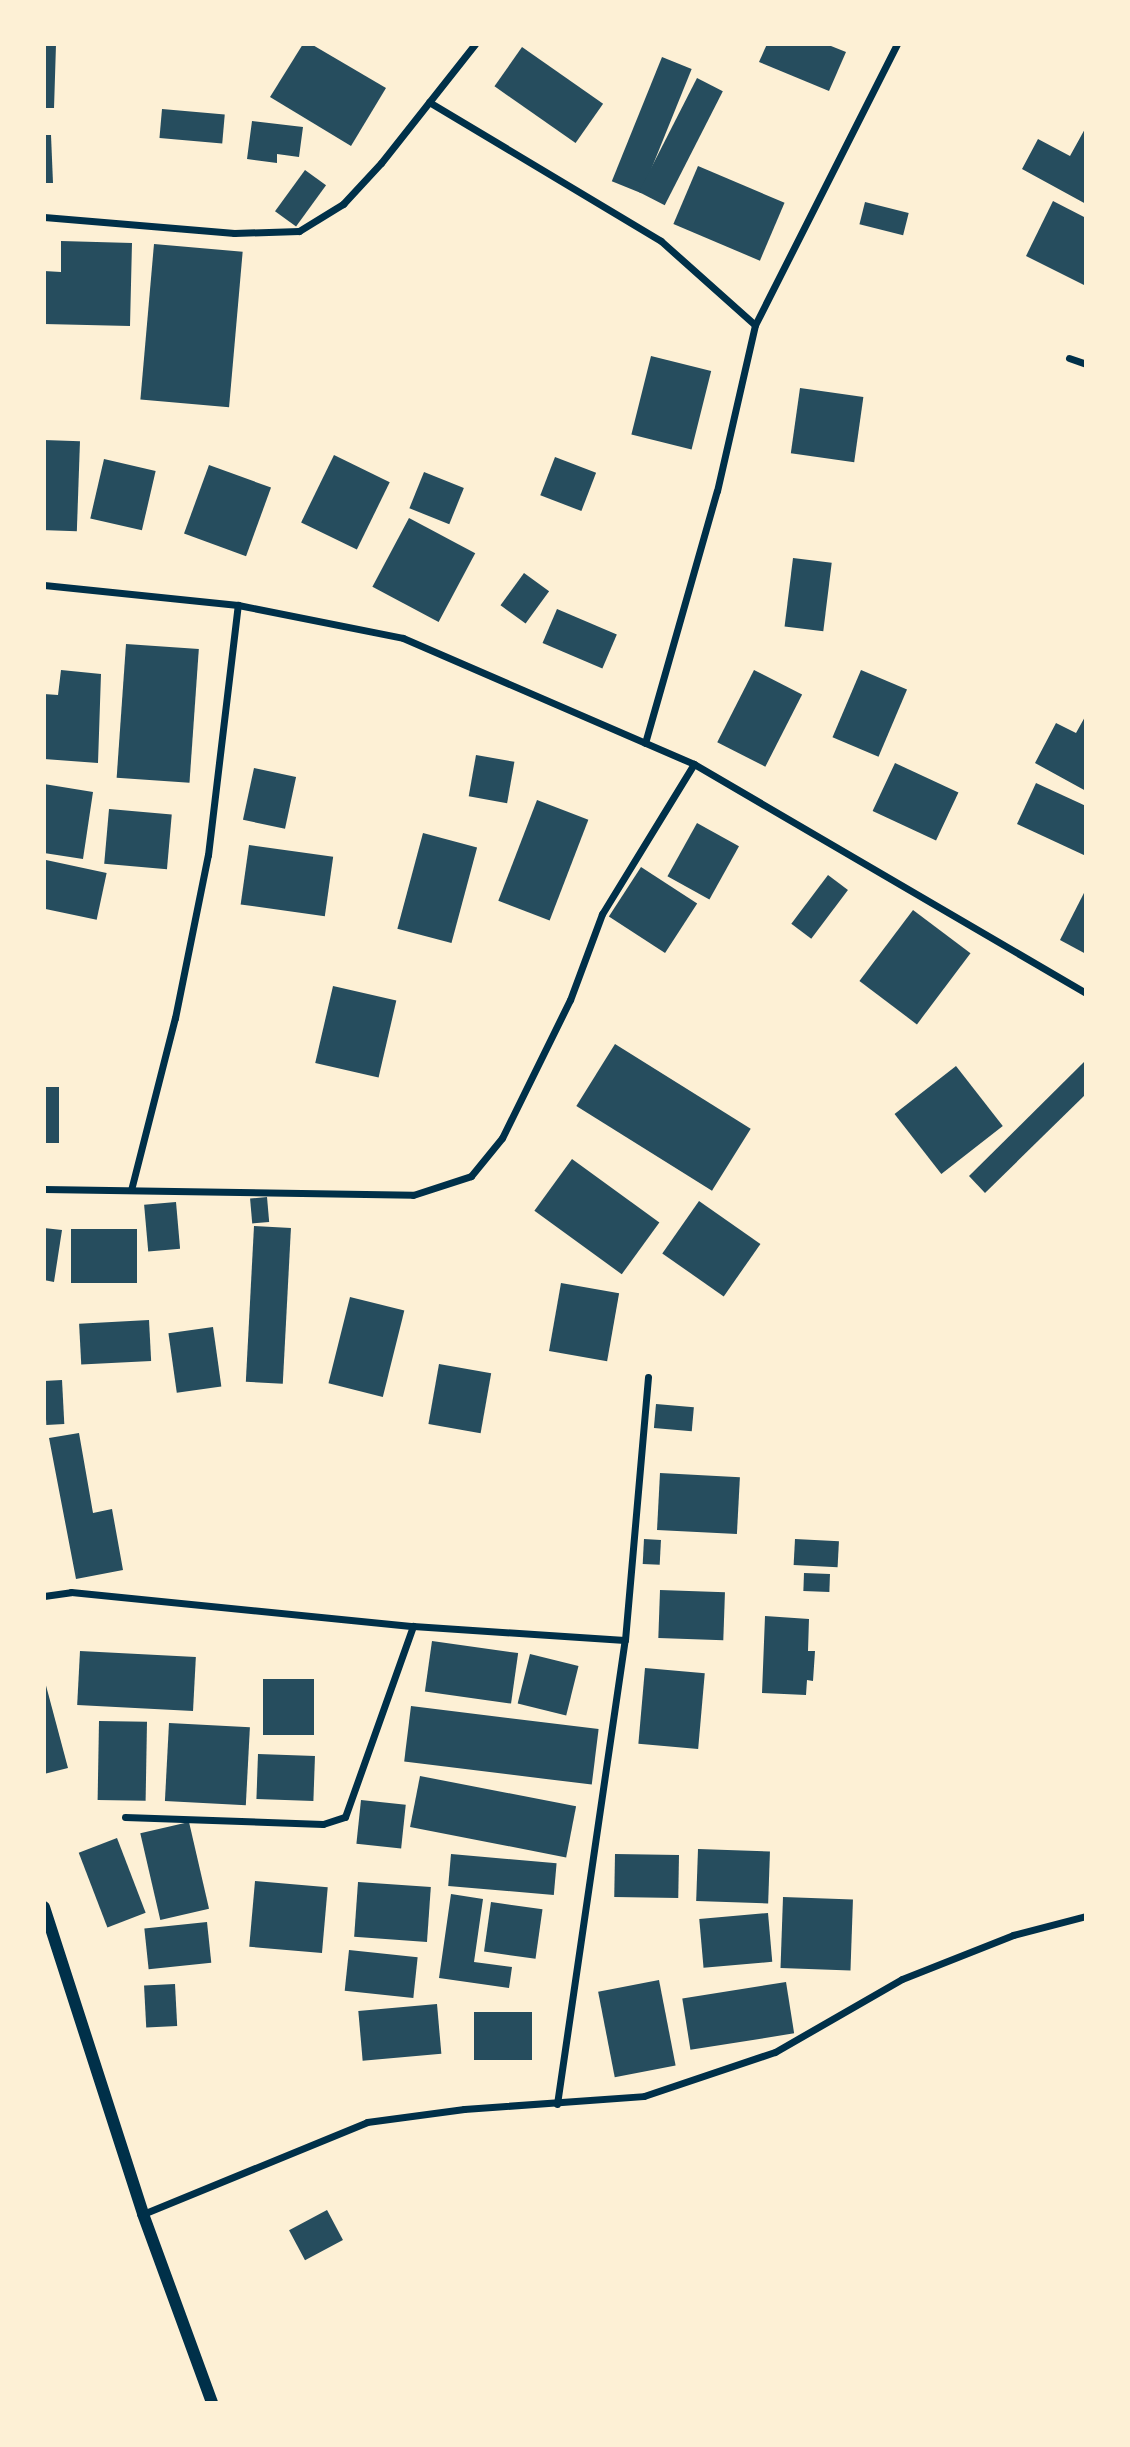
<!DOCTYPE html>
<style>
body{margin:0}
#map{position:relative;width:1130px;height:2447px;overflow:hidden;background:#fdf0d5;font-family:Jost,sans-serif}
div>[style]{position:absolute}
.building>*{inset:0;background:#264d5e;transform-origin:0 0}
.minor>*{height:7px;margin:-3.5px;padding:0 3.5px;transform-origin:3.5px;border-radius:3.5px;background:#003049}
.tertiary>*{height:12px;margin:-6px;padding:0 6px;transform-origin:6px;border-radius:6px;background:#003049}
span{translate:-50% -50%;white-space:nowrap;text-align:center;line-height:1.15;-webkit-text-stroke:7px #fdf0d5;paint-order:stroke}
.frame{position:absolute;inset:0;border:46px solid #fdf0d5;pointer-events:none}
</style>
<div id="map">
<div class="building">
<i style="clip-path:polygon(44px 44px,56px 44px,54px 108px,44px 108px)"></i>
<i style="clip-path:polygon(303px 44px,311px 44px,386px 88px,351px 146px,270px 97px)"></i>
<i style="clip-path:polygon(767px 44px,826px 44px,846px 52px,829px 91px,759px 62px)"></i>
<i style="left:522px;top:47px;width:99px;height:48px;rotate:35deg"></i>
<i style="left:662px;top:57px;width:32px;height:134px;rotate:22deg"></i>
<i style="left:697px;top:78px;width:29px;height:128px;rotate:27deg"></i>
<i style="left:162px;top:109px;width:63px;height:29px;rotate:5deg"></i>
<i style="clip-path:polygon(252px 121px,303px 127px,299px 157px,277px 154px,277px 163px,247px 159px)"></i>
<i style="clip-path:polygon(1086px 127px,1086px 204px,1022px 169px,1038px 139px,1070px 156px)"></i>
<i style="clip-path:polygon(44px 135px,51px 135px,53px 183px,44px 183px)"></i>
<i style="left:698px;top:166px;width:94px;height:63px;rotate:23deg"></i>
<i style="left:305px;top:170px;width:26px;height:51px;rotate:36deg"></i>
<i style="clip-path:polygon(1053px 201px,1086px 218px,1086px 286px,1026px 256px)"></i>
<i style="left:865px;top:202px;width:45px;height:23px;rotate:14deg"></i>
<i style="clip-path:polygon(61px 241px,132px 243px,130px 326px,44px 324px,44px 271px,61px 272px)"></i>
<i style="left:154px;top:244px;width:89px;height:156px;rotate:5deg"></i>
<i style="left:651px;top:356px;width:62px;height:81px;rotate:14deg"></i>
<i style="left:800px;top:388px;width:64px;height:66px;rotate:8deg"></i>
<i style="left:44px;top:440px;width:36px;height:90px;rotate:2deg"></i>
<i style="left:334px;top:455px;width:62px;height:75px;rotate:26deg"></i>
<i style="left:555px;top:457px;width:44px;height:41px;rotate:21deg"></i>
<i style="left:104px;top:459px;width:53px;height:61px;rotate:13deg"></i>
<i style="left:209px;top:465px;width:66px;height:73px;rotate:20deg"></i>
<i style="left:424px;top:472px;width:43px;height:39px;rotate:22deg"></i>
<i style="left:409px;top:518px;width:75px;height:78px;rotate:28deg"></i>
<i style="left:793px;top:558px;width:39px;height:69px;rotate:7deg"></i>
<i style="left:524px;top:573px;width:31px;height:40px;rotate:36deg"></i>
<i style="left:557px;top:609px;width:65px;height:37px;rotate:23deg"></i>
<i style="left:126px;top:644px;width:73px;height:134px;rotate:4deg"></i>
<i style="clip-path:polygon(61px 670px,101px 674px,98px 763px,44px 759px,44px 694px,58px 695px)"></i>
<i style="left:754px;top:670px;width:54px;height:81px;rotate:27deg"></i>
<i style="left:861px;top:670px;width:50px;height:73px;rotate:23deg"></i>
<i style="clip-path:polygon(1086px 715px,1086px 791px,1035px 763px,1056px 723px,1076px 733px)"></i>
<i style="left:476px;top:755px;width:39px;height:42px;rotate:10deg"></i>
<i style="left:895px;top:763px;width:70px;height:53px;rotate:25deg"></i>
<i style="left:254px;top:768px;width:43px;height:53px;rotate:12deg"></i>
<i style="clip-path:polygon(1036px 783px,1086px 806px,1086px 856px,1017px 824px)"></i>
<i style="clip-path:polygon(44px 784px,93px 792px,83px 859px,44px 853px)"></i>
<i style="left:537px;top:800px;width:55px;height:108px;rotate:21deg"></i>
<i style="left:109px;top:809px;width:63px;height:55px;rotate:5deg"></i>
<i style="left:697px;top:823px;width:48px;height:61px;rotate:29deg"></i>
<i style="left:423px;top:833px;width:56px;height:99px;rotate:15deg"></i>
<i style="left:249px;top:845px;width:85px;height:60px;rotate:8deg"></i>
<i style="left:46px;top:860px;width:62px;height:48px;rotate:12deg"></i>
<i style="left:641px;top:867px;width:67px;height:59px;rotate:33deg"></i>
<i style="left:828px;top:875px;width:25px;height:61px;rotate:37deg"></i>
<i style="clip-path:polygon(1086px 889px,1086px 954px,1060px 940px)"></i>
<i style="left:913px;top:910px;width:72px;height:89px;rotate:37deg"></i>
<i style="left:333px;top:986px;width:65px;height:79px;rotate:13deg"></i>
<i style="left:615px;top:1044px;width:160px;height:73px;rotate:32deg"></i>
<i style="clip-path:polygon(1086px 1060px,1086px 1094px,985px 1193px,969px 1176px)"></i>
<i style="left:956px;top:1066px;width:76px;height:78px;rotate:52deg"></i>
<i style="left:44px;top:1087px;width:15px;height:56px"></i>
<i style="left:572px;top:1159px;width:108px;height:64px;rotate:36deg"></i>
<i style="left:267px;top:1197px;width:25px;height:17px;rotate:85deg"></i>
<i style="left:699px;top:1201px;width:75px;height:64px;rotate:35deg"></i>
<i style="left:176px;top:1202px;width:47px;height:32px;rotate:85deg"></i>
<i style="left:254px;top:1226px;width:37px;height:156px;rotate:3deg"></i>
<i style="clip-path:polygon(44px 1228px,62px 1230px,54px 1282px,44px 1280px)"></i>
<i style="left:71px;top:1229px;width:66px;height:54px"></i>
<i style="left:561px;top:1283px;width:59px;height:69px;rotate:10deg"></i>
<i style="left:350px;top:1297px;width:56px;height:89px;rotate:14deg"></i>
<i style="left:149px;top:1320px;width:41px;height:70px;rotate:87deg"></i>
<i style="left:213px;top:1327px;width:60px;height:45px;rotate:82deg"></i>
<i style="left:439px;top:1364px;width:53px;height:61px;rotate:10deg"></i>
<i style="left:62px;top:1380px;width:44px;height:18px;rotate:87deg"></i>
<i style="left:656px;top:1404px;width:38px;height:24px;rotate:5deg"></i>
<i style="clip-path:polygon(79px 1433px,93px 1513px,112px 1509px,123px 1570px,76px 1579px,49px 1438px)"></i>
<i style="left:660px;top:1473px;width:80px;height:57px;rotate:3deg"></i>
<i style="left:644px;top:1539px;width:17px;height:25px;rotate:3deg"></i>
<i style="left:795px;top:1539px;width:44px;height:26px;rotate:3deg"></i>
<i style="left:804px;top:1573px;width:26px;height:18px;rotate:2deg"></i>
<i style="left:660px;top:1590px;width:65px;height:48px;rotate:2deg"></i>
<i style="clip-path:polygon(765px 1616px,809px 1619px,808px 1651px,815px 1651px,813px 1681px,807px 1680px,806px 1695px,762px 1693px)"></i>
<i style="left:432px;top:1641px;width:87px;height:51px;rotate:8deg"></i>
<i style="left:80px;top:1651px;width:116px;height:54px;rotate:3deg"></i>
<i style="left:530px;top:1654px;width:50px;height:51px;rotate:14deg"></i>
<i style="left:645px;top:1668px;width:60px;height:76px;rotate:5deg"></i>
<i style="clip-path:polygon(44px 1678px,68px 1768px,44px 1774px)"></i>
<i style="left:263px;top:1679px;width:51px;height:56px"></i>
<i style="left:411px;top:1706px;width:189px;height:56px;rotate:7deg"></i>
<i style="left:99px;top:1721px;width:48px;height:79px;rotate:1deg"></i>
<i style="left:169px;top:1723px;width:81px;height:78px;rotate:3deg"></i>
<i style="left:258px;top:1754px;width:57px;height:45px;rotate:2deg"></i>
<i style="left:420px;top:1776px;width:159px;height:52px;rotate:11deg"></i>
<i style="left:361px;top:1800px;width:45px;height:44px;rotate:6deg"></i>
<i style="left:189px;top:1822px;width:89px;height:50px;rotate:77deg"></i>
<i style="left:117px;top:1838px;width:80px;height:41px;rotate:69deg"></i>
<i style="left:698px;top:1849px;width:72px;height:52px;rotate:2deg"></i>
<i style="left:451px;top:1854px;width:106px;height:32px;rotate:5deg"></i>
<i style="left:615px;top:1854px;width:64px;height:43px;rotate:1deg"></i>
<i style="left:255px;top:1881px;width:73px;height:66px;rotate:5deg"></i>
<i style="left:358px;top:1882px;width:73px;height:55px;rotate:4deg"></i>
<i style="clip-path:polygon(451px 1894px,483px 1899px,474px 1962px,512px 1967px,509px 1988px,439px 1978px)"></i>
<i style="left:783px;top:1897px;width:70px;height:71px;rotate:2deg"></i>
<i style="left:491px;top:1902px;width:52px;height:50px;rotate:8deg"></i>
<i style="left:768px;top:1913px;width:49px;height:69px;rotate:85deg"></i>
<i style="left:207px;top:1922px;width:41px;height:63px;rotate:84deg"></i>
<i style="left:349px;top:1950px;width:69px;height:41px;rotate:6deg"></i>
<i style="left:659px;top:1980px;width:87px;height:62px;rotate:79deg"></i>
<i style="left:786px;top:1982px;width:52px;height:105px;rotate:81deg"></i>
<i style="left:175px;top:1984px;width:42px;height:31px;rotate:87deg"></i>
<i style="left:437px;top:2004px;width:50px;height:79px;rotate:85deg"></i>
<i style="left:532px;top:2012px;width:48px;height:58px;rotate:90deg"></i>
<i style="left:327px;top:2210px;width:34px;height:43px;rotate:62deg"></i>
</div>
<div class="minor">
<i style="left:429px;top:102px;width:270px;rotate:30.9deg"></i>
<i style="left:661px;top:241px;width:126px;rotate:41.8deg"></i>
<i style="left:44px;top:217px;width:191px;rotate:4.8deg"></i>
<i style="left:234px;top:233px;width:65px;rotate:-1.8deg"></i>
<i style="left:299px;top:231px;width:52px;rotate:-31.5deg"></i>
<i style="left:343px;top:204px;width:56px;rotate:-47.2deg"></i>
<i style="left:381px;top:163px;width:152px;rotate:-51.7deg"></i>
<i style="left:1069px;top:358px;width:18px;rotate:19deg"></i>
<i style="left:44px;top:585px;width:195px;rotate:5.9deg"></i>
<i style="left:238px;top:605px;width:168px;rotate:11.3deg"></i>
<i style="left:403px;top:638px;width:317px;rotate:23.4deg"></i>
<i style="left:694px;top:764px;width:454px;rotate:30.3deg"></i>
<i style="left:645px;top:743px;width:262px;rotate:-74.1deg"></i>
<i style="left:717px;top:491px;width:170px;rotate:-77.1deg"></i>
<i style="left:755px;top:325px;width:315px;rotate:-63.2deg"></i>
<i style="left:44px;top:1189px;width:369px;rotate:0.9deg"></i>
<i style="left:413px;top:1195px;width:61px;rotate:-18.1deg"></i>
<i style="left:471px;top:1176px;width:49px;rotate:-50.8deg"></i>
<i style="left:502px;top:1138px;width:154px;rotate:-63.8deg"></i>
<i style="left:570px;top:1000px;width:92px;rotate:-69.6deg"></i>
<i style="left:602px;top:914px;width:176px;rotate:-58.5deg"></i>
<i style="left:131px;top:1190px;width:178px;rotate:-75.7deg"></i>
<i style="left:175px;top:1018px;width:166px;rotate:-78.6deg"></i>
<i style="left:208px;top:855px;width:252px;rotate:-83.2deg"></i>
<i style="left:44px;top:1596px;width:27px;rotate:-8deg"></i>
<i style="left:71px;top:1592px;width:344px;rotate:5.7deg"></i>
<i style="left:413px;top:1626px;width:212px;rotate:3.8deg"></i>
<i style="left:125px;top:1817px;width:198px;rotate:2deg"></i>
<i style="left:323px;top:1824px;width:23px;rotate:-18deg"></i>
<i style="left:345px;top:1817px;width:203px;rotate:-70.4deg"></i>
<i style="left:557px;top:2104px;width:469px;rotate:-81.7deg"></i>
<i style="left:625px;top:1640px;width:264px;rotate:-85deg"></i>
<i style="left:143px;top:2214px;width:242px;rotate:-22.3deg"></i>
<i style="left:367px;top:2122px;width:98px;rotate:-7.6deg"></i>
<i style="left:464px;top:2109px;width:180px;rotate:-4.1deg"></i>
<i style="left:644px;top:2096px;width:138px;rotate:-18.6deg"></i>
<i style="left:775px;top:2052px;width:146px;rotate:-29.9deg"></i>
<i style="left:902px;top:1979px;width:119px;rotate:-21.6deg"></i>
<i style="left:1013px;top:1935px;width:75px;rotate:-14.6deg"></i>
</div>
<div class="tertiary">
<i style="left:44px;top:1907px;width:323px;rotate:72.1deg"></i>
<i style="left:143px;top:2214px;width:201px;rotate:69.9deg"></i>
</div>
<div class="frame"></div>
</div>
